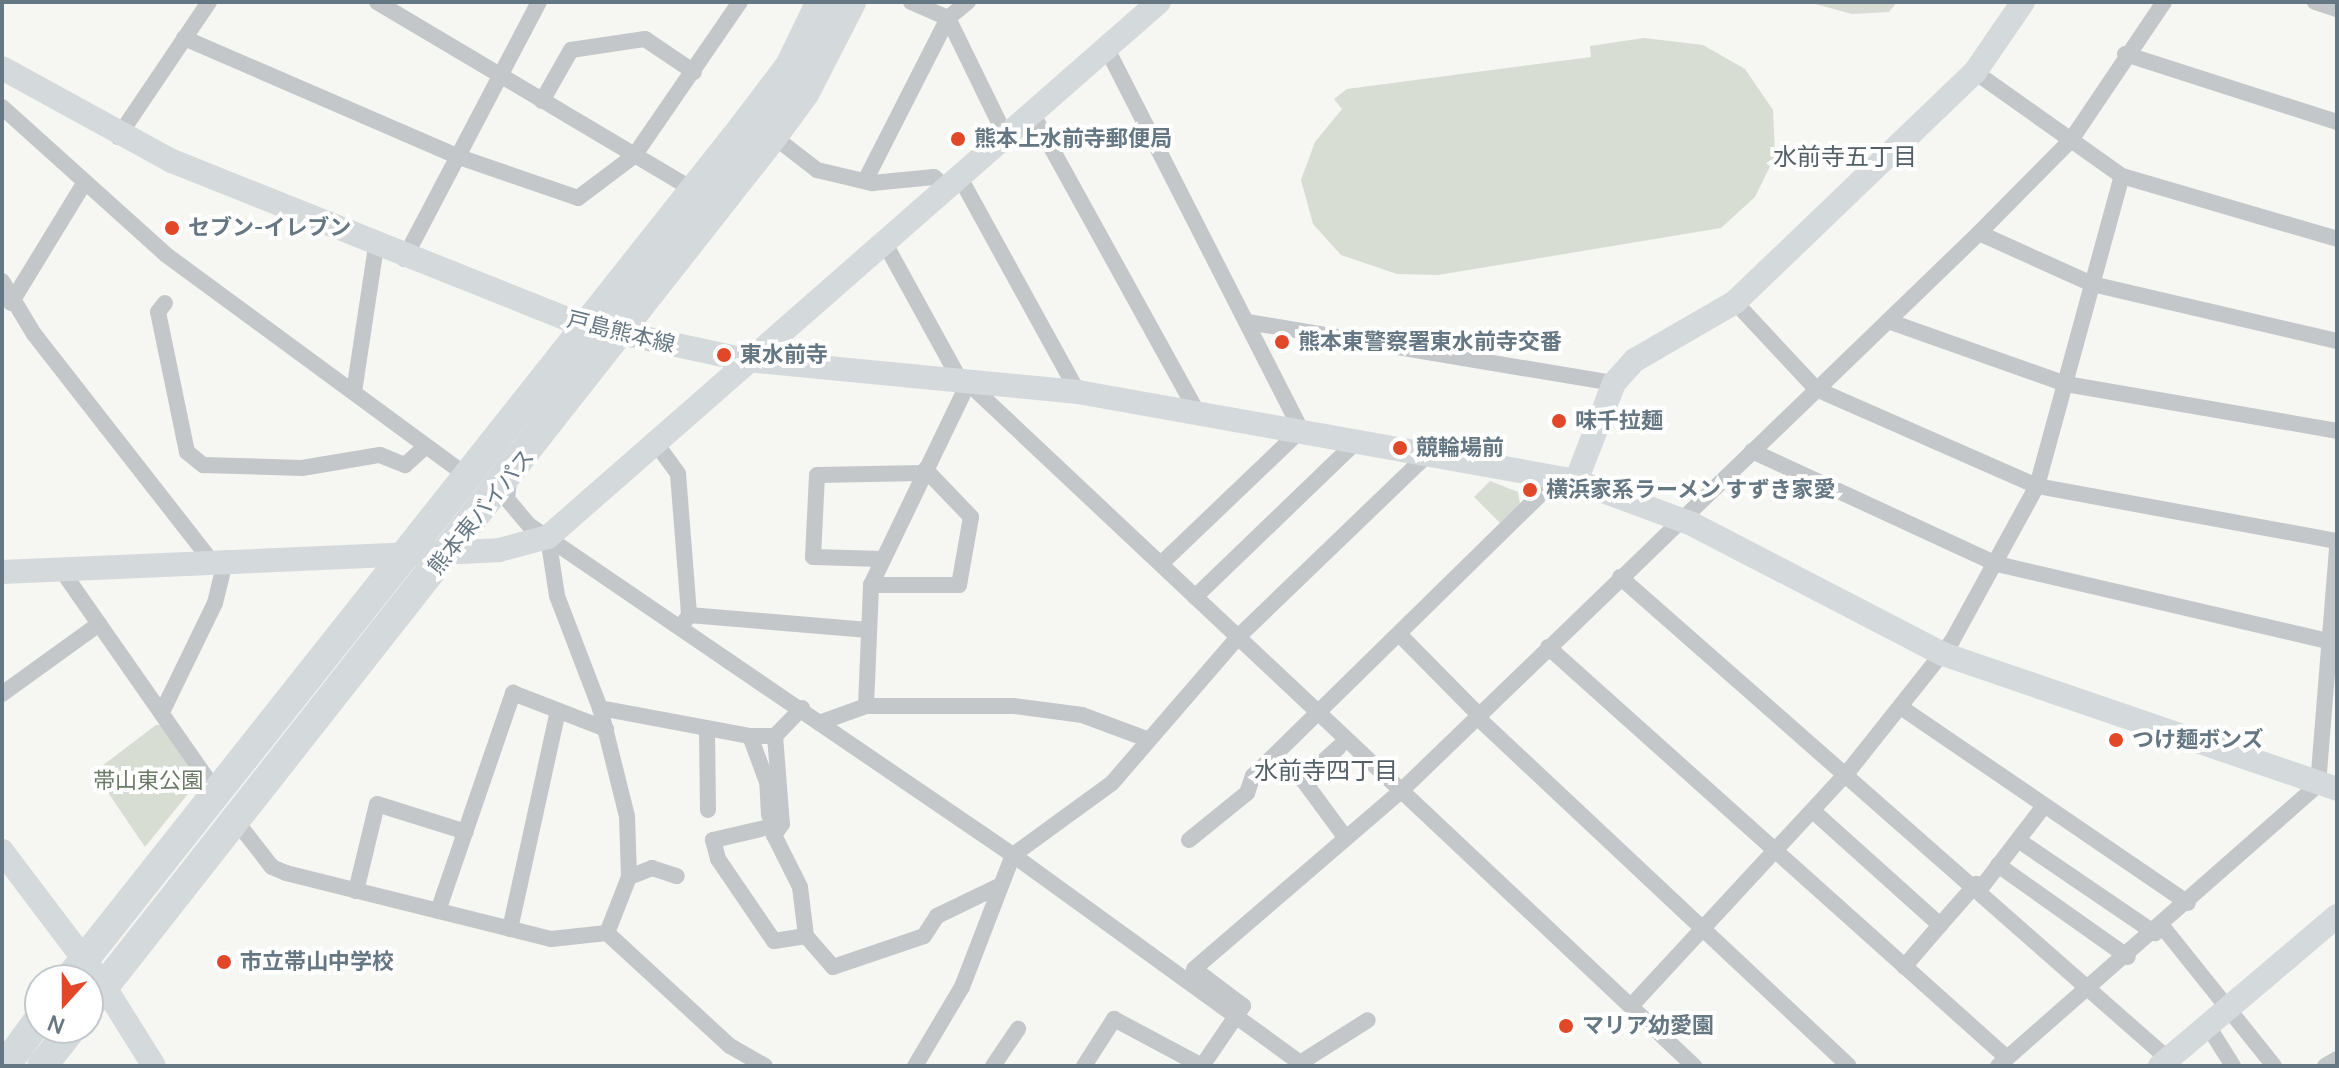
<!DOCTYPE html>
<meta charset="utf-8">
<style>
body{margin:0}
#map{position:relative;width:2339px;height:1068px;overflow:hidden;background:#f6f6f2;font-family:Manrope,"Noto Sans JP",sans-serif}
div>[style]{position:absolute}
.green>*{inset:0;background:#d7ddd3}
.street>*{height:16px;margin:-8px;padding:0 8px;transform-origin:8px;border-radius:8px;background:#c3c7ca}
.secondary>*{height:24px;margin:-12px;padding:0 12px;transform-origin:12px;border-radius:12px;background:#d4d9dc}
.highway>*{height:30px;margin:-15px;padding:0 15px;transform-origin:15px;border-radius:15px;background:#d4d9dc}
.dots>*{width:22px;height:22px;translate:-50% -50%;box-sizing:border-box;border:4px solid #fff;border-radius:50%}
span{translate:-50% -50%;white-space:nowrap;text-align:center;line-height:1.15;-webkit-text-stroke:8px #fff;paint-order:stroke}
.poi-label{font-size:22px;color:#657783;font-weight:700}
.left{translate:0 -50%;text-align:left}
.street-label{font-size:22px;color:#657783}
.park-label{font-size:22px;color:#6a7a64}
.neighbourhood-label{font-size:24px;color:#536068}
.frame{position:absolute;inset:0;border:4px solid #657783;pointer-events:none}
.north{position:absolute;left:24px;top:964px;width:80px;height:80px;box-sizing:border-box;background:#fff;border:2px solid #c1c9cd;border-radius:50%;rotate:201deg;font-size:22px;font-weight:700;line-height:32px;text-align:center;color:#657783}
.north::after{content:'';display:block;margin:auto;width:28px;height:36px;background:#e04828;clip-path:polygon(50% 0,100% 100%,50% 72%,0 100%)}
</style>
<div id="map">
<div class="green">
<i style="clip-path:polygon(1808px 2px,1897px 2px,1889px 12px,1852px 14px)"></i>
<i style="clip-path:polygon(1644px 38px,1703px 45px,1745px 69px,1773px 110px,1775px 156px,1755px 197px,1721px 228px,1438px 275px,1397px 274px,1341px 255px,1313px 224px,1301px 180px,1315px 142px,1342px 109px,1334px 99px,1347px 89px,1591px 57px,1590px 46px)"></i>
<i style="clip-path:polygon(1490px 481px,1518px 492px,1520px 504px,1500px 523px,1474px 497px)"></i>
<i style="clip-path:polygon(156px 725px,164px 725px,200px 779px,145px 847px,94px 772px)"></i>
</div>
<div class="street">
<i style="left:377px;top:2px;width:366px;rotate:30.7deg"></i>
<i style="left:911px;top:2px;width:40px;rotate:23.4deg"></i>
<i style="left:948px;top:18px;width:128px;rotate:64deg"></i>
<i style="left:2315px;top:2px;width:23px;rotate:18deg"></i>
<i style="left:184px;top:38px;width:300px;rotate:23.4deg"></i>
<i style="left:459px;top:157px;width:126px;rotate:19deg"></i>
<i style="left:578px;top:198px;width:70px;rotate:-36.9deg"></i>
<i style="left:634px;top:156px;width:187px;rotate:-55.5deg"></i>
<i style="left:1107px;top:49px;width:428px;rotate:63deg"></i>
<i style="left:1301px;top:430px;width:194px;rotate:136.3deg"></i>
<i style="left:2125px;top:54px;width:223px;rotate:17.8deg"></i>
<i style="left:1975px;top:72px;width:180px;rotate:35.3deg"></i>
<i style="left:2122px;top:176px;width:224px;rotate:16.3deg"></i>
<i style="left:542px;top:101px;width:59px;rotate:-60.4deg"></i>
<i style="left:571px;top:50px;width:75px;rotate:-8.5deg"></i>
<i style="left:645px;top:39px;width:59px;rotate:34deg"></i>
<i style="left:2px;top:107px;width:219px;rotate:42deg"></i>
<i style="left:165px;top:254px;width:372px;rotate:36.3deg"></i>
<i style="left:1031px;top:111px;width:344px;rotate:61.1deg"></i>
<i style="left:773px;top:136px;width:56px;rotate:37.7deg"></i>
<i style="left:817px;top:170px;width:57px;rotate:13.3deg"></i>
<i style="left:872px;top:183px;width:62px;rotate:-5.5deg"></i>
<i style="left:934px;top:177px;width:13px;rotate:42deg"></i>
<i style="left:118px;top:137px;width:163px;rotate:-56deg"></i>
<i style="left:958px;top:174px;width:249px;rotate:61.2deg"></i>
<i style="left:865px;top:181px;width:183px;rotate:-63deg"></i>
<i style="left:948px;top:18px;width:26px;rotate:-39deg"></i>
<i style="left:1979px;top:233px;width:124px;rotate:24.3deg"></i>
<i style="left:2092px;top:284px;width:252px;rotate:13.1deg"></i>
<i style="left:883px;top:240px;width:162px;rotate:61.2deg"></i>
<i style="left:404px;top:259px;width:290px;rotate:-62.3deg"></i>
<i style="left:2px;top:281px;width:62px;rotate:58.9deg"></i>
<i style="left:34px;top:334px;width:286px;rotate:52deg"></i>
<i style="left:1735px;top:302px;width:119px;rotate:47deg"></i>
<i style="left:1816px;top:389px;width:241px;rotate:23.7deg"></i>
<i style="left:2037px;top:486px;width:305px;rotate:10.4deg"></i>
<i style="left:11px;top:303px;width:142px;rotate:-58.6deg"></i>
<i style="left:165px;top:303px;width:11px;rotate:128deg"></i>
<i style="left:158px;top:312px;width:143px;rotate:78.3deg"></i>
<i style="left:187px;top:452px;width:21px;rotate:39deg"></i>
<i style="left:203px;top:465px;width:99px;rotate:1.7deg"></i>
<i style="left:302px;top:468px;width:79px;rotate:-9.5deg"></i>
<i style="left:380px;top:455px;width:27px;rotate:22deg"></i>
<i style="left:405px;top:465px;width:28px;rotate:-42deg"></i>
<i style="left:1888px;top:321px;width:189px;rotate:19.5deg"></i>
<i style="left:2066px;top:384px;width:275px;rotate:9.8deg"></i>
<i style="left:1248px;top:322px;width:371px;rotate:9.5deg"></i>
<i style="left:354px;top:392px;width:147px;rotate:-81.4deg"></i>
<i style="left:655px;top:442px;width:39px;rotate:54deg"></i>
<i style="left:678px;top:474px;width:141px;rotate:85.5deg"></i>
<i style="left:689px;top:615px;width:14px;rotate:124deg"></i>
<i style="left:1752px;top:451px;width:270px;rotate:24.8deg"></i>
<i style="left:1997px;top:564px;width:339px;rotate:13.1deg"></i>
<i style="left:509px;top:480px;width:19px;rotate:96deg"></i>
<i style="left:507px;top:499px;width:34px;rotate:50deg"></i>
<i style="left:529px;top:525px;width:586px;rotate:34.29deg"></i>
<i style="left:1013px;top:855px;width:359px;rotate:35.9deg"></i>
<i style="left:548px;top:537px;width:60px;rotate:81.3deg"></i>
<i style="left:557px;top:596px;width:120px;rotate:69deg"></i>
<i style="left:600px;top:708px;width:111px;rotate:76deg"></i>
<i style="left:627px;top:816px;width:61px;rotate:88.1deg"></i>
<i style="left:629px;top:877px;width:60px;rotate:111.4deg"></i>
<i style="left:883px;top:559px;width:70px;rotate:-178.4deg"></i>
<i style="left:813px;top:557px;width:82px;rotate:-87.2deg"></i>
<i style="left:817px;top:475px;width:106px;rotate:-1.1deg"></i>
<i style="left:60px;top:568px;width:273px;rotate:55.1deg"></i>
<i style="left:1620px;top:577px;width:730px;rotate:41.33deg"></i>
<i style="left:871px;top:585px;width:88px"></i>
<i style="left:959px;top:585px;width:69px;rotate:-80deg"></i>
<i style="left:971px;top:517px;width:66px;rotate:-133.8deg"></i>
<i style="left:1195px;top:597px;width:226px;rotate:-43.9deg"></i>
<i style="left:689px;top:615px;width:180px;rotate:4.8deg"></i>
<i style="left:1399px;top:634px;width:112px;rotate:45.4deg"></i>
<i style="left:1548px;top:647px;width:616px;rotate:41.84deg"></i>
<i style="left:2px;top:694px;width:120px;rotate:-35.8deg"></i>
<i style="left:866px;top:706px;width:121px;rotate:-87.6deg"></i>
<i style="left:871px;top:585px;width:224px;rotate:-64.3deg"></i>
<i style="left:968px;top:383px;width:997px;rotate:43.25deg"></i>
<i style="left:600px;top:708px;width:153px;rotate:10.6deg"></i>
<i style="left:1902px;top:708px;width:346px;rotate:34.3deg"></i>
<i style="left:163px;top:710px;width:119px;rotate:-64.1deg"></i>
<i style="left:215px;top:603px;width:46px;rotate:-76.3deg"></i>
<i style="left:1476px;top:716px;width:511px;rotate:43.18deg"></i>
<i style="left:819px;top:723px;width:50px;rotate:-19.9deg"></i>
<i style="left:866px;top:706px;width:148px"></i>
<i style="left:1014px;top:706px;width:69px;rotate:7.5deg"></i>
<i style="left:1082px;top:715px;width:69px;rotate:20.3deg"></i>
<i style="left:707px;top:730px;width:80px;rotate:89.3deg"></i>
<i style="left:775px;top:736px;width:39px;rotate:-46deg"></i>
<i style="left:1339px;top:747px;width:49px;rotate:137.5deg"></i>
<i style="left:1303px;top:780px;width:71px;rotate:53.6deg"></i>
<i style="left:1813px;top:811px;width:171px;rotate:41.9deg"></i>
<i style="left:1940px;top:925px;width:55px;rotate:130.6deg"></i>
<i style="left:769px;top:815px;width:33px;rotate:-93deg"></i>
<i style="left:767px;top:782px;width:49px;rotate:-110.3deg"></i>
<i style="left:750px;top:736px;width:25px"></i>
<i style="left:775px;top:736px;width:88px;rotate:85.5deg"></i>
<i style="left:782px;top:824px;width:14px;rotate:126deg"></i>
<i style="left:774px;top:835px;width:58px;rotate:63.4deg"></i>
<i style="left:800px;top:887px;width:49px;rotate:83deg"></i>
<i style="left:806px;top:936px;width:41px;rotate:48.9deg"></i>
<i style="left:833px;top:967px;width:96px;rotate:-18.8deg"></i>
<i style="left:924px;top:936px;width:24px;rotate:-57deg"></i>
<i style="left:937px;top:916px;width:69px;rotate:-25.8deg"></i>
<i style="left:236px;top:821px;width:58px;rotate:52deg"></i>
<i style="left:272px;top:867px;width:15px;rotate:23deg"></i>
<i style="left:286px;top:873px;width:273px;rotate:14deg"></i>
<i style="left:551px;top:939px;width:56px;rotate:-6.1deg"></i>
<i style="left:782px;top:824px;width:71px;rotate:166.9deg"></i>
<i style="left:713px;top:840px;width:20px;rotate:75deg"></i>
<i style="left:718px;top:859px;width:99px;rotate:55.7deg"></i>
<i style="left:774px;top:941px;width:32px;rotate:-9deg"></i>
<i style="left:1189px;top:840px;width:75px;rotate:-39deg"></i>
<i style="left:1247px;top:793px;width:18px;rotate:-71deg"></i>
<i style="left:1253px;top:776px;width:410px;rotate:-44.4deg"></i>
<i style="left:1546px;top:489px;width:14px;rotate:-65deg"></i>
<i style="left:2018px;top:840px;width:166px;rotate:34.2deg"></i>
<i style="left:1998px;top:865px;width:159px;rotate:35.3deg"></i>
<i style="left:629px;top:877px;width:25px;rotate:-21deg"></i>
<i style="left:652px;top:868px;width:26px;rotate:18deg"></i>
<i style="left:1981px;top:888px;width:103px;rotate:-52.5deg"></i>
<i style="left:356px;top:891px;width:89px;rotate:-76.4deg"></i>
<i style="left:377px;top:804px;width:93px;rotate:17.5deg"></i>
<i style="left:438px;top:911px;width:231px;rotate:-71deg"></i>
<i style="left:513px;top:693px;width:100px;rotate:21.2deg"></i>
<i style="left:1940px;top:925px;width:55px;rotate:-48.7deg"></i>
<i style="left:2162px;top:926px;width:179px;rotate:51.3deg"></i>
<i style="left:510px;top:929px;width:223px;rotate:-77.6deg"></i>
<i style="left:607px;top:933px;width:167px;rotate:42.6deg"></i>
<i style="left:730px;top:1046px;width:40px;rotate:29.7deg"></i>
<i style="left:1631px;top:1006px;width:318px;rotate:-47.2deg"></i>
<i style="left:1847px;top:773px;width:169px;rotate:-51.5deg"></i>
<i style="left:1952px;top:641px;width:177px;rotate:-61.3deg"></i>
<i style="left:2037px;top:486px;width:321px;rotate:-74.7deg"></i>
<i style="left:2208px;top:1026px;width:47px;rotate:58deg"></i>
<i style="left:1300px;top:1063px;width:80px;rotate:-32.3deg"></i>
<i style="left:915px;top:1066px;width:92px;rotate:-59.3deg"></i>
<i style="left:962px;top:987px;width:142px;rotate:-68.9deg"></i>
<i style="left:1013px;top:855px;width:122px;rotate:-36deg"></i>
<i style="left:1112px;top:783px;width:193px;rotate:-49.2deg"></i>
<i style="left:1238px;top:637px;width:265px;rotate:-43.9deg"></i>
<i style="left:993px;top:1066px;width:45px;rotate:-56deg"></i>
<i style="left:1084px;top:1066px;width:56px;rotate:-57.4deg"></i>
<i style="left:1114px;top:1019px;width:100px;rotate:28.1deg"></i>
<i style="left:1202px;top:1066px;width:73px;rotate:-55.7deg"></i>
<i style="left:1243px;top:1006px;width:61px;rotate:-142.9deg"></i>
<i style="left:1194px;top:969px;width:273px;rotate:-40.7deg"></i>
<i style="left:1401px;top:791px;width:803px;rotate:-43.99deg"></i>
<i style="left:1979px;top:233px;width:131px;rotate:-45.3deg"></i>
<i style="left:2071px;top:140px;width:166px;rotate:-56deg"></i>
<i style="left:1998px;top:1066px;width:426px;rotate:-41.3deg"></i>
<i style="left:2318px;top:785px;width:239px;rotate:-85.4deg"></i>
<i style="left:2325px;top:1066px;width:14px;rotate:-30deg"></i>
</div>
<div class="secondary">
<i style="left:2px;top:68px;width:194px;rotate:28.7deg"></i>
<i style="left:172px;top:161px;width:443px;rotate:21.8deg"></i>
<i style="left:583px;top:325px;width:167px;rotate:12.1deg"></i>
<i style="left:746px;top:360px;width:334px;rotate:5.5deg"></i>
<i style="left:1078px;top:392px;width:506px;rotate:10.13deg"></i>
<i style="left:1576px;top:481px;width:124px;rotate:20.3deg"></i>
<i style="left:1692px;top:524px;width:283px;rotate:27.4deg"></i>
<i style="left:1943px;top:654px;width:416px;rotate:18.9deg"></i>
<i style="left:1576px;top:481px;width:105px;rotate:-68.8deg"></i>
<i style="left:1614px;top:383px;width:31px;rotate:-48deg"></i>
<i style="left:1635px;top:360px;width:116px;rotate:-30.1deg"></i>
<i style="left:1735px;top:302px;width:332px;rotate:-43.8deg"></i>
<i style="left:1975px;top:72px;width:85px;rotate:-55.6deg"></i>
<i style="left:2px;top:572px;width:497px;rotate:-2.5deg"></i>
<i style="left:499px;top:550px;width:51px;rotate:-14.9deg"></i>
<i style="left:548px;top:537px;width:812px;rotate:-41.21deg"></i>
<i style="left:2px;top:851px;width:169px;rotate:52.9deg"></i>
<i style="left:104px;top:986px;width:94px;rotate:58deg"></i>
<i style="left:2160px;top:1066px;width:232px;rotate:-40.3deg"></i>
</div>
<div class="highway">
<i style="left:68px;top:980px;width:1087px;rotate:-51.61deg"></i>
<i style="left:743px;top:128px;width:78px;rotate:-52.8deg"></i>
<i style="left:790px;top:66px;width:71px;rotate:-64.2deg"></i>
<i style="left:88px;top:1007px;width:1108px;rotate:-51.82deg"></i>
<i style="left:773px;top:136px;width:54px;rotate:-54deg"></i>
<i style="left:805px;top:92px;width:101px;rotate:-62.9deg"></i>
<i style="left:5px;top:1066px;width:59px;rotate:-53.9deg"></i>
<i style="left:42px;top:1066px;width:48px;rotate:-51.7deg"></i>
</div>
<div class="dots">
<i style="left:958px;top:139px;background:#e04828"></i>
<i style="left:172px;top:228px;background:#e04828"></i>
<i style="left:1282px;top:342px;background:#e04828"></i>
<i style="left:724px;top:355px;background:#e04828"></i>
<i style="left:1559px;top:421px;background:#e04828"></i>
<i style="left:1400px;top:448px;background:#e04828"></i>
<i style="left:1530px;top:490px;background:#e04828"></i>
<i style="left:2116px;top:740px;background:#e04828"></i>
<i style="left:224px;top:962px;background:#e04828"></i>
<i style="left:1566px;top:1026px;background:#e04828"></i>
</div>
<div class="poi-label">
<span class="left" style="left:974px;top:139px">熊本上水前寺郵便局</span>
<span class="left" style="left:188px;top:228px">セブン-イレブン</span>
<span class="left" style="left:1298px;top:342px">熊本東警察署東水前寺交番</span>
<span class="left" style="left:740px;top:355px">東水前寺</span>
<span class="left" style="left:1575px;top:421px">味千拉麺</span>
<span class="left" style="left:1416px;top:448px">競輪場前</span>
<span class="left" style="left:1546px;top:490px">横浜家系ラーメン すずき家愛</span>
<span class="left" style="left:2132px;top:740px">つけ麺ボンズ</span>
<span class="left" style="left:240px;top:962px">市立帯山中学校</span>
<span class="left" style="left:1582px;top:1026px">マリア幼愛園</span>
</div>
<div class="street-label">
<span style="left:621px;top:332px;rotate:14deg">戸島熊本線</span>
<span style="left:481px;top:512px;rotate:-51deg">熊本東バイパス</span>
</div>
<div class="park-label">
<span style="left:148px;top:781px">帯山東公園</span>
</div>
<div class="neighbourhood-label">
<span style="left:1845px;top:156px">水前寺五丁目</span>
<span style="left:1326px;top:770px">水前寺四丁目</span>
</div>
<div class="frame"></div>
<div class="north">N</div>
</div>
